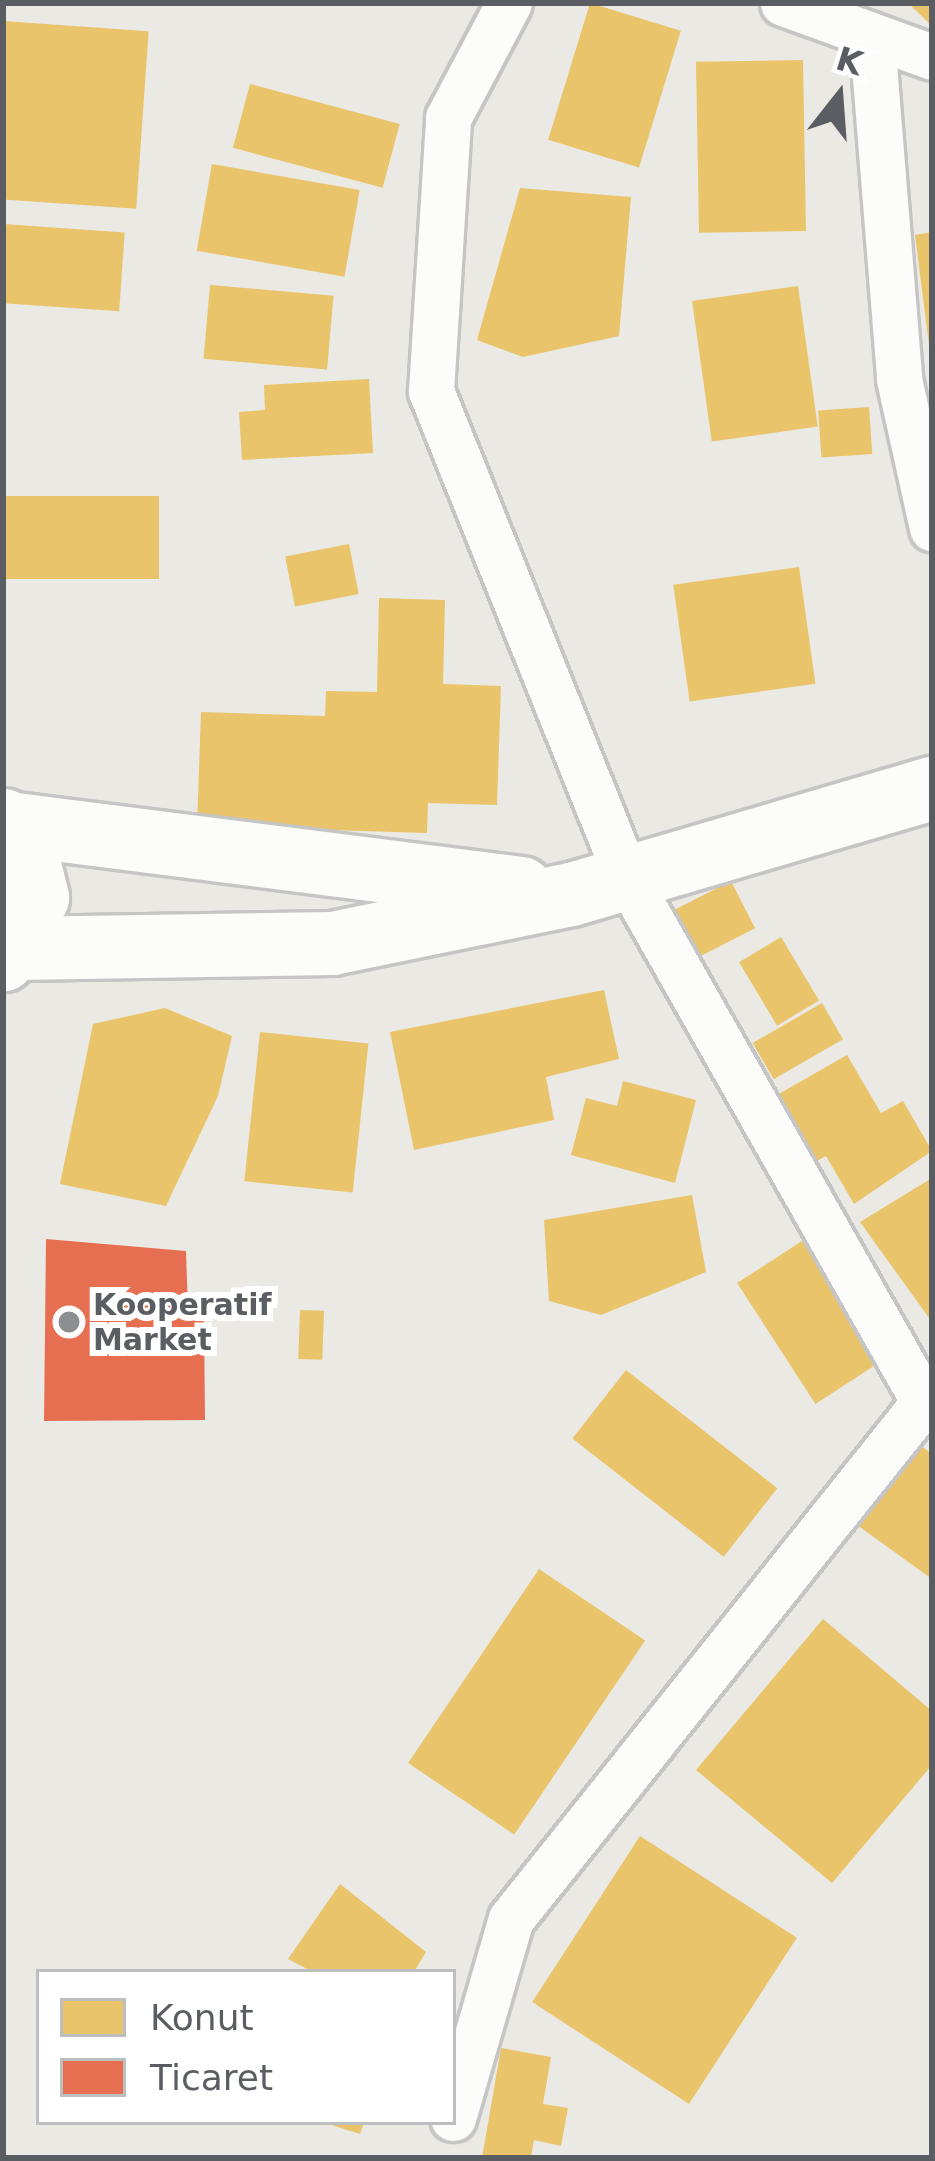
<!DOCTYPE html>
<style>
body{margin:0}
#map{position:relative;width:935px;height:2161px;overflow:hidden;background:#eae9e4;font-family:"DejaVu Sans",sans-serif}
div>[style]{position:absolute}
.homes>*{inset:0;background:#e9c46a;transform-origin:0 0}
.shops>*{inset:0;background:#e76f51}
.roads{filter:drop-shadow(3px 0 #c5c5c5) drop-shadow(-3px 0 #c5c5c5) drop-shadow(0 3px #c5c5c5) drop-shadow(0 -3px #c5c5c5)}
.street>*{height:45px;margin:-22.5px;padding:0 22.5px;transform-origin:22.5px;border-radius:22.5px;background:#fcfcfb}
.secondary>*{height:63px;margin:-31.5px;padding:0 31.5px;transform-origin:31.5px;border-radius:31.5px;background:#fcfcfb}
.dots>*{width:33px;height:33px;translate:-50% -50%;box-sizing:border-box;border:6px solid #fff;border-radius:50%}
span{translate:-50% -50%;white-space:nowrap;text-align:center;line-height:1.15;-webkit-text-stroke:12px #fff;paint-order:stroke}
.poi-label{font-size:30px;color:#5a5d62;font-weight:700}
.left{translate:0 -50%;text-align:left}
.frame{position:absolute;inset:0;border:6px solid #5a5d62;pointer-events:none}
.legend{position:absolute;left:36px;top:1969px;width:420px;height:156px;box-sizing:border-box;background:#fff;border:3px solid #bdbec0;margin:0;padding:15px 21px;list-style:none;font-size:36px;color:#5a5d62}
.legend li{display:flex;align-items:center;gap:24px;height:60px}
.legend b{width:60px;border:3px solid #bdbec0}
.north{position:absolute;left:779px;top:36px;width:120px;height:120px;-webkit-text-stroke:9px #fff;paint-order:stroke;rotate:17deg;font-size:33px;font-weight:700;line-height:48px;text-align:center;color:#5a5d62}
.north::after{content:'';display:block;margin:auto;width:42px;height:54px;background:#5a5d62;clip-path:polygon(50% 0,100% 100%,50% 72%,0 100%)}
</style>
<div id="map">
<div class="homes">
<i style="left:590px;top:3px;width:95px;height:143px;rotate:17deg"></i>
<i style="clip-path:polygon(908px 3px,932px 3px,932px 26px)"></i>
<i style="left:3px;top:21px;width:146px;height:178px;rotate:4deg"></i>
<i style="left:803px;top:60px;width:171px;height:107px;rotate:89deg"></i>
<i style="left:250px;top:84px;width:155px;height:66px;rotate:15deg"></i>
<i style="left:212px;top:164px;width:150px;height:88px;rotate:10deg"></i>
<i style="clip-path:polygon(520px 188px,631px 197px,619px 336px,523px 357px,477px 340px)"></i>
<i style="left:3px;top:224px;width:122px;height:79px;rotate:4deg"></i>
<i style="clip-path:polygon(932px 232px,932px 344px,929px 345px,915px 235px)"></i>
<i style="left:210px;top:285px;width:124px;height:74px;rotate:5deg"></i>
<i style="left:798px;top:286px;width:142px;height:107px;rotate:82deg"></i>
<i style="clip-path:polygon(369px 379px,373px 453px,242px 460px,239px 412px,265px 410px,264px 385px)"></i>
<i style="left:869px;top:407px;width:47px;height:51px;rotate:86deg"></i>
<i style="left:3px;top:496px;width:156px;height:83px"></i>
<i style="left:349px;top:544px;width:51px;height:65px;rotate:79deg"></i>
<i style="left:799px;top:567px;width:118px;height:127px;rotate:82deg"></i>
<i style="clip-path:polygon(379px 598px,445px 600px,443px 684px,501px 686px,497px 805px,428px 803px,427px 833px,197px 826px,201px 712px,325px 716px,326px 691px,377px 692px)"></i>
<i style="left:731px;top:881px;width:53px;height:71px;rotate:63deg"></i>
<i style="left:781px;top:937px;width:74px;height:49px;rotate:59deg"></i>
<i style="clip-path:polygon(604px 990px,619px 1059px,546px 1077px,554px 1120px,414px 1150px,390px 1032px)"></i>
<i style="left:822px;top:1003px;width:42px;height:80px;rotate:60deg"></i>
<i style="clip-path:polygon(165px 1008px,232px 1036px,218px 1096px,166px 1206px,60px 1184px,93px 1024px)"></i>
<i style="left:260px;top:1032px;width:109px;height:150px;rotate:6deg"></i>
<i style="clip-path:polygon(847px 1055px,881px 1113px,903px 1101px,932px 1151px,854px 1204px,826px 1156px,807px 1166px,770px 1099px)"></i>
<i style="clip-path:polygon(623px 1081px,696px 1100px,675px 1183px,571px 1155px,586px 1098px,617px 1106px)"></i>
<i style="clip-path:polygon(932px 1178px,932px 1322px,860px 1222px)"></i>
<i style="clip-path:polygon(692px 1195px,706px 1272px,601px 1315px,549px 1301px,544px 1220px)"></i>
<i style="left:805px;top:1239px;width:144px;height:81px;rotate:57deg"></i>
<i style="left:300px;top:1310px;width:24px;height:49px;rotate:2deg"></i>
<i style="left:626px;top:1370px;width:192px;height:87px;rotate:38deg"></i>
<i style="clip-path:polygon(910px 1438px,932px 1454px,932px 1579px,850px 1520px)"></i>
<i style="left:539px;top:1569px;width:128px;height:234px;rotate:34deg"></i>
<i style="clip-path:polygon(823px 1619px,932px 1711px,932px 1765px,832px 1883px,696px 1770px)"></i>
<i style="left:640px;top:1836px;width:187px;height:198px;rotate:33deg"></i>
<i style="clip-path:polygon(340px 1884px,426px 1952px,414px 1972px,313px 1972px,288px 1959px)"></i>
<i style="clip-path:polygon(501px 2048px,551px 2057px,543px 2104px,568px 2108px,561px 2146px,534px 2140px,531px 2158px,482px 2158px)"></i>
<i style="clip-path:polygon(322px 2122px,364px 2122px,360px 2134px)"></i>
</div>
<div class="shops">
<i style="clip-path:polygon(46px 1239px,186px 1251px,188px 1309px,204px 1314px,205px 1420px,44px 1421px)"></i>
</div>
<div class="roads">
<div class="street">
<i style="left:783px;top:3px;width:158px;rotate:19.9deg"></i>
<i style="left:872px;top:40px;width:340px;rotate:85.4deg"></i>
<i style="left:899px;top:379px;width:153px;rotate:77.5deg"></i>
<i style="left:453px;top:2118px;width:207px;rotate:-73.8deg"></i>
<i style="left:511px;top:1919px;width:662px;rotate:-51.38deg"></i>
<i style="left:924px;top:1402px;width:602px;rotate:-119.54deg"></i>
<i style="left:627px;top:878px;width:525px;rotate:-111.92deg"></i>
<i style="left:431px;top:391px;width:274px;rotate:-86.4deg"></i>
<i style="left:448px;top:118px;width:130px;rotate:-62.1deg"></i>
</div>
<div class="secondary">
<i style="left:3px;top:820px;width:32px;rotate:49deg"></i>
<i style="left:24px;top:844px;width:55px;rotate:76.2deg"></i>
<i style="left:37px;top:897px;width:71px;rotate:118.7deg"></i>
<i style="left:7px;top:823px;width:518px;rotate:7.21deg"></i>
<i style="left:17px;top:948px;width:315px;rotate:-0.9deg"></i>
<i style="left:332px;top:943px;width:244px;rotate:-11.6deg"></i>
<i style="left:571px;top:894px;width:376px;rotate:-16.4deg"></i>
</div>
</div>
<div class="dots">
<i style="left:69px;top:1322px;background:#8c8e90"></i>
</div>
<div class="poi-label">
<span class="left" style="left:93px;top:1322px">Kooperatif<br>Market</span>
</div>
<div class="frame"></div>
<ul class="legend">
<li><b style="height:33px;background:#e9c46a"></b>Konut</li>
<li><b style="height:33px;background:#e76f51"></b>Ticaret</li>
</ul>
<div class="north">K</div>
</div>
